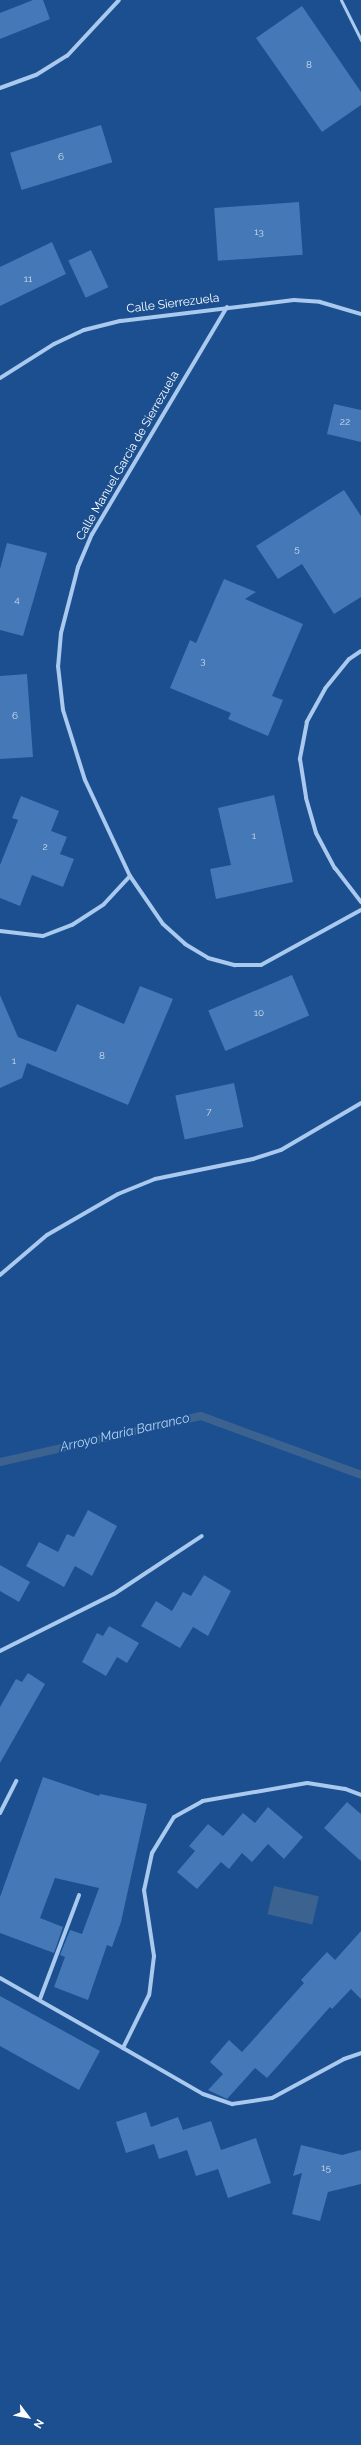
<!DOCTYPE html>
<style>
body{margin:0}
#map{position:relative;width:361px;height:2445px;overflow:hidden;background:#1b4f8f;font-family:Raleway,sans-serif}
div>[style]{position:absolute}
.water>*{inset:0;background:#3c6290;transform-origin:0 0}
.stream>*{height:8px;margin:-4px;padding:0 4px;transform-origin:4px;border-radius:4px;background:#3c6290}
.building>*{inset:0;background:#4478b7;transform-origin:0 0}
.lane>*{height:3px;margin:-1.5px;padding:0 1.5px;transform-origin:1.5px;border-radius:1.5px;background:#a9c9ee}
.street>*{height:4px;margin:-2px;padding:0 2px;transform-origin:2px;border-radius:2px;background:#a9c9ee}
span{translate:-50% -50%;white-space:nowrap;text-align:center;line-height:1.15;-webkit-text-stroke:3.5px #1b4f8f;paint-order:stroke}
.number-label{font-size:10px;color:#d0dded}
.number-label span{-webkit-text-stroke-width:0}
.street-label{font-size:12px;color:#fff}
.water-label{font-size:13px;color:#b5d3f5;font-style:italic}
.north{position:absolute;left:8px;top:2397px;width:40px;height:40px;-webkit-text-stroke:3px #1b4f8f;paint-order:stroke;rotate:122deg;font-size:11px;font-weight:700;line-height:16px;text-align:center;color:#fff}
.north::after{content:'';display:block;margin:auto;width:14px;height:18px;background:#fff;clip-path:polygon(50% 0,100% 100%,50% 72%,0 100%)}
</style>
<div id="map">
<div class="water">
<i style="left:274px;top:1886px;width:46px;height:29px;rotate:13deg"></i>
</div>
<div class="stream">
<i style="left:0;top:1462px;width:206px;rotate:-12.9deg"></i>
<i style="left:201px;top:1416px;width:171px;rotate:20.2deg"></i>
</div>
<div class="building">
<i style="clip-path:polygon(33px 0,43px 0,50px 19px,0 39px,0 13px)"></i>
<i style="clip-path:polygon(302px 6px,361px 92px,361px 105px,322px 132px,256px 38px)"></i>
<i style="left:101px;top:125px;width:39px;height:95px;rotate:73deg"></i>
<i style="left:299px;top:202px;width:53px;height:85px;rotate:86deg"></i>
<i style="clip-path:polygon(52px 242px,66px 274px,0 306px,0 267px)"></i>
<i style="left:91px;top:250px;width:41px;height:25px;rotate:65deg"></i>
<i style="clip-path:polygon(334px 404px,361px 410px,361px 442px,327px 434px)"></i>
<i style="clip-path:polygon(344px 490px,361px 516px,361px 597px,334px 614px,302px 564px,278px 579px,256px 546px)"></i>
<i style="clip-path:polygon(7px 543px,47px 553px,23px 636px,0 630px,0 569px)"></i>
<i style="clip-path:polygon(224px 579px,256px 592px,245px 599px,303px 624px,272px 696px,283px 700px,268px 736px,228px 719px,231px 713px,170px 688px,190px 640px,196px 643px)"></i>
<i style="clip-path:polygon(27px 674px,33px 757px,0 759px,0 676px)"></i>
<i style="clip-path:polygon(274px 795px,293px 882px,216px 899px,210px 869px,231px 865px,218px 808px)"></i>
<i style="clip-path:polygon(21px 796px,59px 811px,51px 831px,67px 837px,60px 854px,74px 859px,63px 887px,32px 875px,20px 906px,0 898px,0 865px,18px 820px,12px 818px)"></i>
<i style="left:292px;top:975px;width:44px;height:91px;rotate:67deg"></i>
<i style="clip-path:polygon(140px 986px,173px 999px,128px 1105px,27px 1063px,22px 1078px,0 1088px,0 995px,18px 1037px,56px 1052px,77px 1004px,124px 1024px)"></i>
<i style="left:234px;top:1083px;width:45px;height:60px;rotate:78deg"></i>
<i style="clip-path:polygon(88px 1510px,117px 1526px,92px 1576px,75px 1566px,64px 1587px,26px 1566px,39px 1542px,58px 1552px,67px 1534px,74px 1537px)"></i>
<i style="clip-path:polygon(0 1565px,30px 1582px,19px 1602px,0 1591px)"></i>
<i style="clip-path:polygon(204px 1575px,231px 1591px,208px 1636px,193px 1627px,180px 1648px,141px 1626px,156px 1601px,172px 1611px,183px 1592px,191px 1596px)"></i>
<i style="clip-path:polygon(109px 1626px,139px 1643px,127px 1663px,117px 1657px,106px 1676px,82px 1662px,97px 1633px,103px 1636px)"></i>
<i style="clip-path:polygon(28px 1673px,45px 1684px,0 1763px,0 1707px,16px 1679px,22px 1682px)"></i>
<i style="clip-path:polygon(43px 1777px,99px 1796px,100px 1794px,147px 1804px,121px 1922px,112px 1947px,107px 1945px,88px 2000px,54px 1987px,65px 1957px,60px 1955px,70px 1930px,82px 1934px,99px 1888px,55px 1878px,40px 1918px,63px 1927px,54px 1953px,0 1933px,0 1897px)"></i>
<i style="clip-path:polygon(347px 1802px,361px 1814px,361px 1861px,324px 1828px)"></i>
<i style="clip-path:polygon(268px 1807px,303px 1837px,284px 1859px,268px 1844px,252px 1862px,242px 1853px,229px 1869px,221px 1862px,197px 1889px,177px 1872px,195px 1851px,189px 1846px,208px 1824px,223px 1836px,243px 1813px,255px 1823px)"></i>
<i style="clip-path:polygon(361px 1931px,361px 1999px,351px 1989px,332px 2009px,330px 2007px,267px 2078px,255px 2068px,227px 2099px,208px 2090px,223px 2074px,210px 2062px,229px 2040px,242px 2052px,304px 1983px,301px 1980px,327px 1952px,335px 1960px)"></i>
<i style="clip-path:polygon(0 1996px,100px 2051px,79px 2090px,0 2046px)"></i>
<i style="clip-path:polygon(146px 2112px,151px 2127px,178px 2117px,183px 2130px,211px 2121px,221px 2150px,256px 2138px,271px 2183px,228px 2198px,218px 2169px,196px 2176px,187px 2150px,159px 2159px,154px 2144px,126px 2153px,116px 2122px)"></i>
<i style="clip-path:polygon(301px 2145px,342px 2155px,361px 2150px,361px 2184px,328px 2192px,320px 2221px,292px 2214px,302px 2173px,293px 2176px)"></i>
</div>
<div class="lane">
<i style="left:341px;top:0;width:45px;rotate:63.4deg"></i>
</div>
<div class="street">
<i style="left:0;top:88px;width:38px;rotate:-20deg"></i>
<i style="left:36px;top:75px;width:36px;rotate:-32deg"></i>
<i style="left:67px;top:56px;width:76px;rotate:-47.1deg"></i>
<i style="left:227px;top:307px;width:264px;rotate:120.7deg"></i>
<i style="left:92px;top:534px;width:36px;rotate:113deg"></i>
<i style="left:78px;top:567px;width:68px;rotate:104.4deg"></i>
<i style="left:61px;top:633px;width:33px;rotate:95deg"></i>
<i style="left:58px;top:666px;width:44px;rotate:83.5deg"></i>
<i style="left:63px;top:710px;width:73px;rotate:72.6deg"></i>
<i style="left:85px;top:780px;width:106px;rotate:64.9deg"></i>
<i style="left:130px;top:876px;width:58px;rotate:55.5deg"></i>
<i style="left:163px;top:924px;width:30px;rotate:42deg"></i>
<i style="left:185px;top:944px;width:27px;rotate:31deg"></i>
<i style="left:208px;top:958px;width:28px;rotate:15deg"></i>
<i style="left:235px;top:965px;width:26px"></i>
<i style="left:261px;top:965px;width:114px;rotate:-28.8deg"></i>
<i style="left:0;top:378px;width:64px;rotate:-32.2deg"></i>
<i style="left:54px;top:344px;width:33px;rotate:-25deg"></i>
<i style="left:84px;top:330px;width:38px;rotate:-14deg"></i>
<i style="left:121px;top:321px;width:174px;rotate:-6.9deg"></i>
<i style="left:294px;top:300px;width:26px;rotate:4deg"></i>
<i style="left:320px;top:302px;width:43px;rotate:16.3deg"></i>
<i style="left:361px;top:651px;width:14px;rotate:146deg"></i>
<i style="left:349px;top:659px;width:38px;rotate:129deg"></i>
<i style="left:325px;top:689px;width:38px;rotate:119deg"></i>
<i style="left:307px;top:722px;width:38px;rotate:101deg"></i>
<i style="left:300px;top:759px;width:39px;rotate:81deg"></i>
<i style="left:306px;top:798px;width:36px;rotate:74deg"></i>
<i style="left:316px;top:833px;width:40px;rotate:62deg"></i>
<i style="left:335px;top:868px;width:43px;rotate:52.6deg"></i>
<i style="left:0;top:931px;width:43px;rotate:6.6deg"></i>
<i style="left:43px;top:936px;width:31px;rotate:-21deg"></i>
<i style="left:72px;top:925px;width:38px;rotate:-33deg"></i>
<i style="left:104px;top:904px;width:38px;rotate:-47deg"></i>
<i style="left:0;top:1275px;width:62px;rotate:-40.4deg"></i>
<i style="left:47px;top:1235px;width:82px;rotate:-30deg"></i>
<i style="left:118px;top:1194px;width:40px;rotate:-22deg"></i>
<i style="left:155px;top:1179px;width:100px;rotate:-11.5deg"></i>
<i style="left:253px;top:1159px;width:29px;rotate:-18deg"></i>
<i style="left:281px;top:1150px;width:93px;rotate:-30.4deg"></i>
<i style="left:0;top:1651px;width:127px;rotate:-26.6deg"></i>
<i style="left:114px;top:1594px;width:105px;rotate:-33.4deg"></i>
<i style="left:361px;top:1795px;width:17px;rotate:-159deg"></i>
<i style="left:345px;top:1789px;width:38px;rotate:-171deg"></i>
<i style="left:307px;top:1783px;width:106px;rotate:170.2deg"></i>
<i style="left:203px;top:1801px;width:33px;rotate:151deg"></i>
<i style="left:174px;top:1817px;width:42px;rotate:121.4deg"></i>
<i style="left:152px;top:1853px;width:38px;rotate:102deg"></i>
<i style="left:144px;top:1890px;width:67px;rotate:81.4deg"></i>
<i style="left:154px;top:1956px;width:39px;rotate:97deg"></i>
<i style="left:149px;top:1995px;width:59px;rotate:116.1deg"></i>
<i style="left:123px;top:2048px;width:92px;rotate:29.9deg"></i>
<i style="left:203px;top:2094px;width:31px;rotate:19deg"></i>
<i style="left:232px;top:2104px;width:40px;rotate:-8.5deg"></i>
<i style="left:272px;top:2098px;width:82px;rotate:-28.4deg"></i>
<i style="left:344px;top:2059px;width:18px;rotate:-19deg"></i>
<i style="left:0;top:1813px;width:36px;rotate:-63deg"></i>
<i style="left:0;top:1978px;width:142px;rotate:29.6deg"></i>
<i style="left:40px;top:1999px;width:111px;rotate:-69.4deg"></i>
</div>
<div class="number-label">
<span style="left:309px;top:65px">8</span>
<span style="left:61px;top:157px">6</span>
<span style="left:259px;top:232px">13</span>
<span style="left:28px;top:279px">11</span>
<span style="left:345px;top:422px">22</span>
<span style="left:297px;top:549px">5</span>
<span style="left:17px;top:600px">4</span>
<span style="left:203px;top:661px">3</span>
<span style="left:15px;top:716px">6</span>
<span style="left:254px;top:836px">1</span>
<span style="left:45px;top:847px">2</span>
<span style="left:259px;top:1013px">10</span>
<span style="left:102px;top:1056px">8</span>
<span style="left:14px;top:1061px">1</span>
<span style="left:209px;top:1112px">7</span>
<span style="left:326px;top:2168px">15</span>
</div>
<div class="street-label">
<span style="left:173px;top:304px;rotate:-7deg">Calle Sierrezuela</span>
<span style="left:128px;top:456px;rotate:-60deg">Calle Manuel Garcia de Sierrezuela</span>
</div>
<div class="water-label">
<span style="left:125px;top:1433px;rotate:-13deg">Arroyo Maria Barranco</span>
</div>
<div class="north">N</div>
</div>
